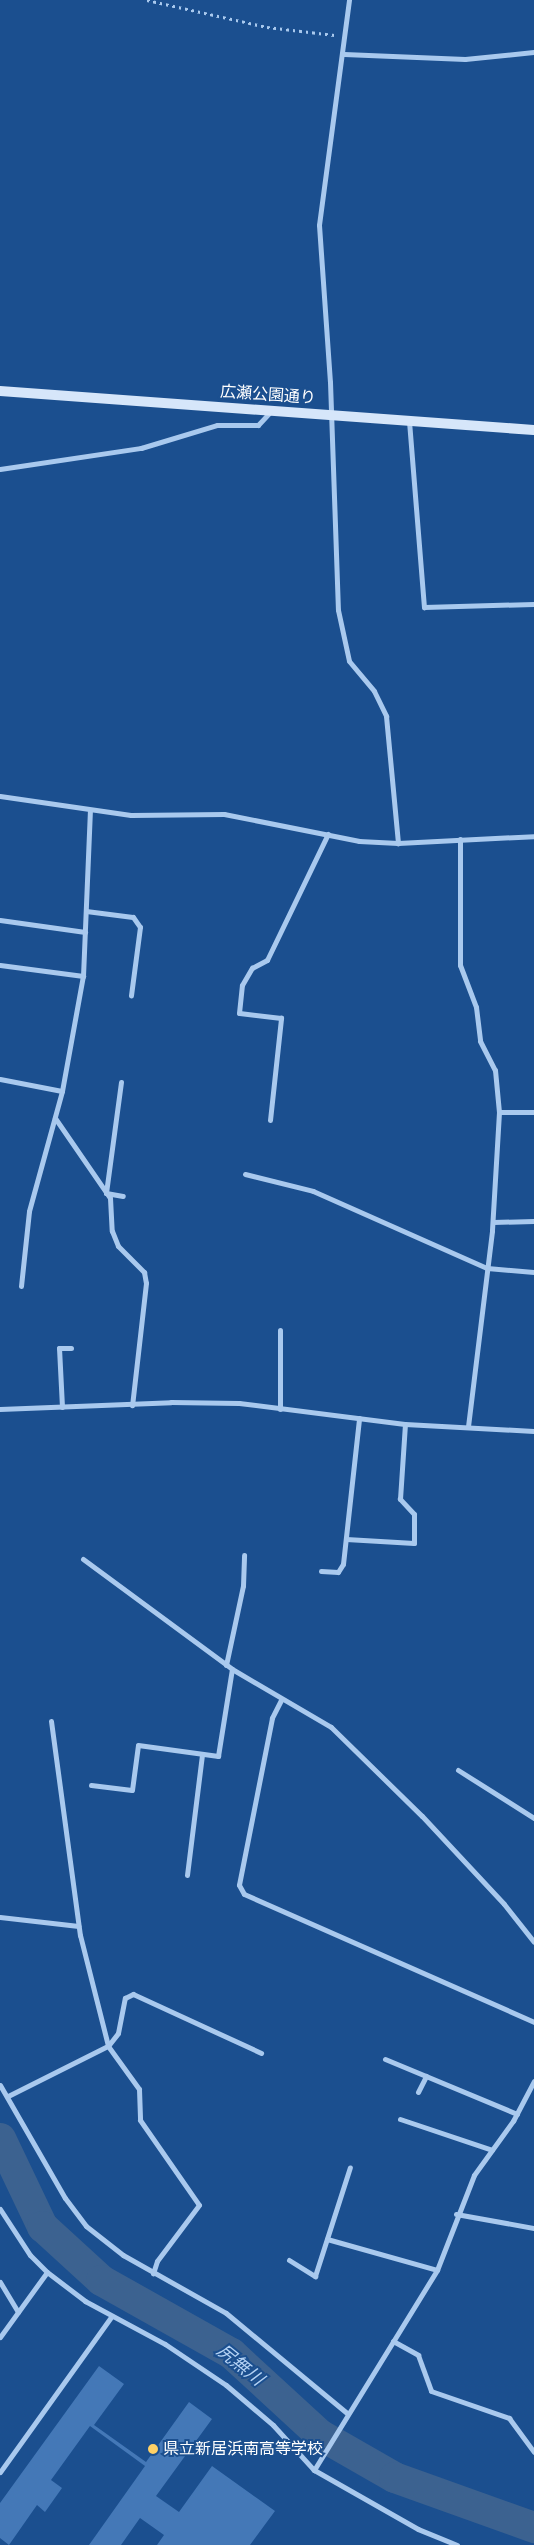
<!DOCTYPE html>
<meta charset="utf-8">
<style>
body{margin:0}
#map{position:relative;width:534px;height:2545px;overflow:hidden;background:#1b4f8f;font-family:Raleway,"Noto Sans JP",sans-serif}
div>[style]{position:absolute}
.river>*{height:31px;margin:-15.5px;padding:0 15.5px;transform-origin:15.5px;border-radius:15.5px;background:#3c6290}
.building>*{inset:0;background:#4478b7}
.path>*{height:3px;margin-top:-1.5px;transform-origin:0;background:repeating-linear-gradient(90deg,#a9c9ee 0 2.5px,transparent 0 6.5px)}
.street>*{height:5px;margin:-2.5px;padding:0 2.5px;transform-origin:2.5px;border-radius:2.5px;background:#a9c9ee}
.secondary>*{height:10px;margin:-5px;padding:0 5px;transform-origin:5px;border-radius:5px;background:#d6e6fa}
.dots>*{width:14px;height:14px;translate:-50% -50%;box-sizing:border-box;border:2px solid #1b4f8f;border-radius:50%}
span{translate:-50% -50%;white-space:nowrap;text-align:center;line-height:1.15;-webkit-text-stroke:4px #1b4f8f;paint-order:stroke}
.street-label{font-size:16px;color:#fff}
.poi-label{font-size:16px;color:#fff}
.left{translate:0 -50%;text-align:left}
.water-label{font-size:18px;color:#b5d3f5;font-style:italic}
</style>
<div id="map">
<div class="river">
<i style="left:0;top:2138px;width:98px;rotate:64.5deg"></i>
<i style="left:42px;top:2226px;width:80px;rotate:42.5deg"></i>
<i style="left:101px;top:2280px;width:149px;rotate:29.3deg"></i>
<i style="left:231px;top:2353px;width:120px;rotate:42.6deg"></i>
<i style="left:319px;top:2434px;width:86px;rotate:29.8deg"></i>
<i style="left:394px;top:2477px;width:149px;rotate:19.7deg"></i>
</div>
<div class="building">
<i style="clip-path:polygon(99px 2366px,124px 2384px,94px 2425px,146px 2462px,189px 2402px,212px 2419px,156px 2496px,179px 2512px,212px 2466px,275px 2511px,250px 2545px,157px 2545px,164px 2535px,140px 2518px,121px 2545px,89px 2545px,145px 2466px,90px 2426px,51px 2480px,62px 2488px,45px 2512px,37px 2505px,9px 2545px,0 2538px,0 2503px)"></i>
</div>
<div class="path">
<i style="left:147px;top:0;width:123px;rotate:12.7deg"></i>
<i style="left:267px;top:27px;width:68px;rotate:6.7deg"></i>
</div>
<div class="street">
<i style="left:349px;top:0;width:227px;rotate:97.6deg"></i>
<i style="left:319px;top:225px;width:157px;rotate:86deg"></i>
<i style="left:330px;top:382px;width:228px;rotate:88deg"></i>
<i style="left:338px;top:610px;width:52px;rotate:77.8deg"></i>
<i style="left:349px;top:661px;width:39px;rotate:50deg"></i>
<i style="left:374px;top:691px;width:28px;rotate:64deg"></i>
<i style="left:386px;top:716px;width:128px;rotate:84.6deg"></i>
<i style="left:344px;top:54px;width:121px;rotate:2.4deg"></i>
<i style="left:465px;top:59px;width:69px;rotate:-5.8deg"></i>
<i style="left:409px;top:421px;width:187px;rotate:85.4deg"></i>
<i style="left:424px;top:607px;width:110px;rotate:-1.6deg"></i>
<i style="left:0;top:469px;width:143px;rotate:-8.5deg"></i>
<i style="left:141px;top:448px;width:79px;rotate:-16.8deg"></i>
<i style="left:217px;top:425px;width:41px"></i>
<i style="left:258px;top:425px;width:19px;rotate:-47deg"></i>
<i style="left:0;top:796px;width:132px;rotate:8.3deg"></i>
<i style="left:131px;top:815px;width:93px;rotate:-0.6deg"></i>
<i style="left:224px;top:814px;width:138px;rotate:11.3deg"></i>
<i style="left:359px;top:841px;width:39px;rotate:3deg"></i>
<i style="left:398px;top:843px;width:136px;rotate:-2.9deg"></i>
<i style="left:460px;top:839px;width:126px;rotate:90deg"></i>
<i style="left:460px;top:965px;width:45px;rotate:69.1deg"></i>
<i style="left:476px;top:1007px;width:34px;rotate:83deg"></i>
<i style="left:480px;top:1041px;width:33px;rotate:63deg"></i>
<i style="left:495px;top:1070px;width:42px;rotate:84.6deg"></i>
<i style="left:499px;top:1112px;width:119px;rotate:93.4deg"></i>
<i style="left:492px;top:1231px;width:196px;rotate:97deg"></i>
<i style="left:86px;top:911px;width:47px;rotate:7.3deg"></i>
<i style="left:133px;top:917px;width:12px;rotate:55deg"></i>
<i style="left:140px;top:927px;width:69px;rotate:97.5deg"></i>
<i style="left:0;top:920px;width:86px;rotate:8deg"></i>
<i style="left:0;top:965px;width:84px;rotate:7.5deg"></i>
<i style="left:0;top:1079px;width:63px;rotate:11deg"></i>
<i style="left:121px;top:1082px;width:112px;rotate:97.7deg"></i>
<i style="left:106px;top:1193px;width:17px;rotate:10deg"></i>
<i style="left:499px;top:1112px;width:35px"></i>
<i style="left:55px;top:1118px;width:97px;rotate:55.5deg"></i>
<i style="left:110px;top:1198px;width:33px;rotate:87deg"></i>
<i style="left:112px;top:1231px;width:16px;rotate:68deg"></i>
<i style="left:118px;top:1246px;width:37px;rotate:45deg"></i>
<i style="left:144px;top:1272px;width:11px;rotate:80deg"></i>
<i style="left:146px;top:1283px;width:123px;rotate:96.5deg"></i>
<i style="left:270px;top:1120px;width:103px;rotate:-83.8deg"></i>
<i style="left:281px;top:1018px;width:42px;rotate:-173.2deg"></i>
<i style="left:239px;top:1013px;width:28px;rotate:-84deg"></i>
<i style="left:242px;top:985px;width:20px;rotate:-60deg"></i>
<i style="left:252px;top:968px;width:17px;rotate:-28deg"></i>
<i style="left:267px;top:960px;width:140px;rotate:-64.2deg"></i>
<i style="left:245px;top:1174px;width:70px;rotate:14deg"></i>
<i style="left:313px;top:1191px;width:190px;rotate:23.9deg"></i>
<i style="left:487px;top:1268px;width:47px;rotate:4.9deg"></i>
<i style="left:493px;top:1222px;width:41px;rotate:-1.4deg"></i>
<i style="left:21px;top:1286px;width:75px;rotate:-83.9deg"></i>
<i style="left:29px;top:1211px;width:124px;rotate:-74.6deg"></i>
<i style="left:62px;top:1091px;width:117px;rotate:-79.7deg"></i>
<i style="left:83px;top:976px;width:166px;rotate:-87.6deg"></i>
<i style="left:280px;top:1330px;width:79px;rotate:90deg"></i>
<i style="left:62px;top:1407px;width:59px;rotate:-92.9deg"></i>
<i style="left:59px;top:1348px;width:12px"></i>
<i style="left:0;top:1409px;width:171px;rotate:-2.3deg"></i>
<i style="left:171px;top:1402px;width:68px;rotate:0.8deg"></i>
<i style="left:239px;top:1403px;width:167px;rotate:7.2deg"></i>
<i style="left:405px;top:1424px;width:129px;rotate:3.1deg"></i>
<i style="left:346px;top:1539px;width:68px;rotate:3.4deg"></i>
<i style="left:414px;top:1543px;width:29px;rotate:-90deg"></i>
<i style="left:414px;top:1514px;width:21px;rotate:-133deg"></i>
<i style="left:400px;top:1499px;width:75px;rotate:-86.2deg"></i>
<i style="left:83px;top:1559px;width:185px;rotate:36.4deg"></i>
<i style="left:232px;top:1669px;width:115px;rotate:30.4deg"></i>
<i style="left:331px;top:1727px;width:127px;rotate:44.4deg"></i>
<i style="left:422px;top:1816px;width:120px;rotate:47deg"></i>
<i style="left:504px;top:1904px;width:48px;rotate:51.7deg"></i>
<i style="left:321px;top:1571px;width:17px;rotate:3deg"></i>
<i style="left:338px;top:1572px;width:9px;rotate:-58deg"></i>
<i style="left:343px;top:1564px;width:147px;rotate:-83.7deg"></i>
<i style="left:226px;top:1665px;width:81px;rotate:-77.9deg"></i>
<i style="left:243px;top:1586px;width:31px;rotate:-88deg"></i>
<i style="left:281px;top:1700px;width:20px;rotate:117deg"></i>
<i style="left:272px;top:1718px;width:170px;rotate:101.2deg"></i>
<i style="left:239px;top:1885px;width:10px;rotate:61deg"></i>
<i style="left:244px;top:1894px;width:317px;rotate:23.8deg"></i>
<i style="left:51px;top:1721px;width:216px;rotate:82.3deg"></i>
<i style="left:80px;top:1935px;width:114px;rotate:75.8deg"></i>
<i style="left:108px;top:2046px;width:53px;rotate:54.2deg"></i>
<i style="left:139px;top:2089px;width:31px;rotate:88deg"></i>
<i style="left:140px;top:2120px;width:103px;rotate:55.2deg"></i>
<i style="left:199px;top:2205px;width:70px;rotate:126.9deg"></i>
<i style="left:157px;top:2261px;width:13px;rotate:108deg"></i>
<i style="left:458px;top:1770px;width:90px;rotate:32.3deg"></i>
<i style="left:91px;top:1785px;width:41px;rotate:7deg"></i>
<i style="left:132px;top:1790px;width:45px;rotate:-82.4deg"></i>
<i style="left:138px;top:1745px;width:81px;rotate:7.8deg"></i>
<i style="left:218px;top:1756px;width:88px;rotate:-80.9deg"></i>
<i style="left:187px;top:1875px;width:122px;rotate:-82.9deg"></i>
<i style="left:0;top:1917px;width:79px;rotate:6.6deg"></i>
<i style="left:385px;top:2059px;width:143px;rotate:22.6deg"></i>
<i style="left:0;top:2085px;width:130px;rotate:60.1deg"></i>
<i style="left:65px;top:2198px;width:35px;rotate:53deg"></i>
<i style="left:86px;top:2226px;width:47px;rotate:38.1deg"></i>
<i style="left:123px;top:2255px;width:118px;rotate:29.4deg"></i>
<i style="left:226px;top:2313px;width:158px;rotate:39.6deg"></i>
<i style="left:418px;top:2092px;width:18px;rotate:-63deg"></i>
<i style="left:8px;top:2096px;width:112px;rotate:-26.6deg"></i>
<i style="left:108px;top:2046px;width:16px;rotate:-52deg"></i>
<i style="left:118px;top:2033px;width:36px;rotate:-79deg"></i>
<i style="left:125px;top:1998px;width:9px;rotate:-27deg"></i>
<i style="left:133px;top:1994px;width:141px;rotate:24.7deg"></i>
<i style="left:400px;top:2119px;width:97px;rotate:18.6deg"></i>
<i style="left:0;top:2209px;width:55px;rotate:56.9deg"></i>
<i style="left:30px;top:2255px;width:24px;rotate:45deg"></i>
<i style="left:47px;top:2272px;width:48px;rotate:37.3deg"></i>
<i style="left:85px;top:2301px;width:91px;rotate:28.3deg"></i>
<i style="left:165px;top:2344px;width:73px;rotate:33.9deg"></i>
<i style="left:226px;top:2385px;width:62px;rotate:40.4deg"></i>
<i style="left:273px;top:2425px;width:61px;rotate:47.7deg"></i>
<i style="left:456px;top:2214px;width:79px;rotate:10.2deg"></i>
<i style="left:327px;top:2239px;width:114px;rotate:15.7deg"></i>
<i style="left:289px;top:2260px;width:31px;rotate:32deg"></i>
<i style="left:315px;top:2276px;width:114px;rotate:-72.2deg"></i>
<i style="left:0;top:2282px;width:35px;rotate:59deg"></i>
<i style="left:0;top:2337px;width:80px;rotate:-54.1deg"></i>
<i style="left:393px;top:2341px;width:29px;rotate:29deg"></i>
<i style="left:418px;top:2355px;width:38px;rotate:70deg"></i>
<i style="left:431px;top:2391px;width:83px;rotate:19.1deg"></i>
<i style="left:509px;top:2418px;width:42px;rotate:53.7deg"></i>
<i style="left:0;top:2472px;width:191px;rotate:-54.4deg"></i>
<i style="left:457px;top:2545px;width:42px;rotate:-157.7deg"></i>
<i style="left:418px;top:2529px;width:120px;rotate:-150.4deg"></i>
<i style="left:314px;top:2470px;width:235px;rotate:-58.4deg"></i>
<i style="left:437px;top:2270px;width:102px;rotate:-68.7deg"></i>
<i style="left:474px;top:2175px;width:67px;rotate:-54.2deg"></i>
<i style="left:513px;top:2121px;width:45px;rotate:-62.3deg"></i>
</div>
<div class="secondary">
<i style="left:0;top:391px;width:535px;rotate:4.18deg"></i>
</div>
<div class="dots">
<i style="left:153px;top:2449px;background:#ffd166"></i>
</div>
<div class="street-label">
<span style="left:268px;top:395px;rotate:4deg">広瀬公園通り</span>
</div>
<div class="poi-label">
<span class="left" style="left:163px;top:2449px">県立新居浜南高等学校</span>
</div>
<div class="water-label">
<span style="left:240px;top:2365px;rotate:39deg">尻無川</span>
</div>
</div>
